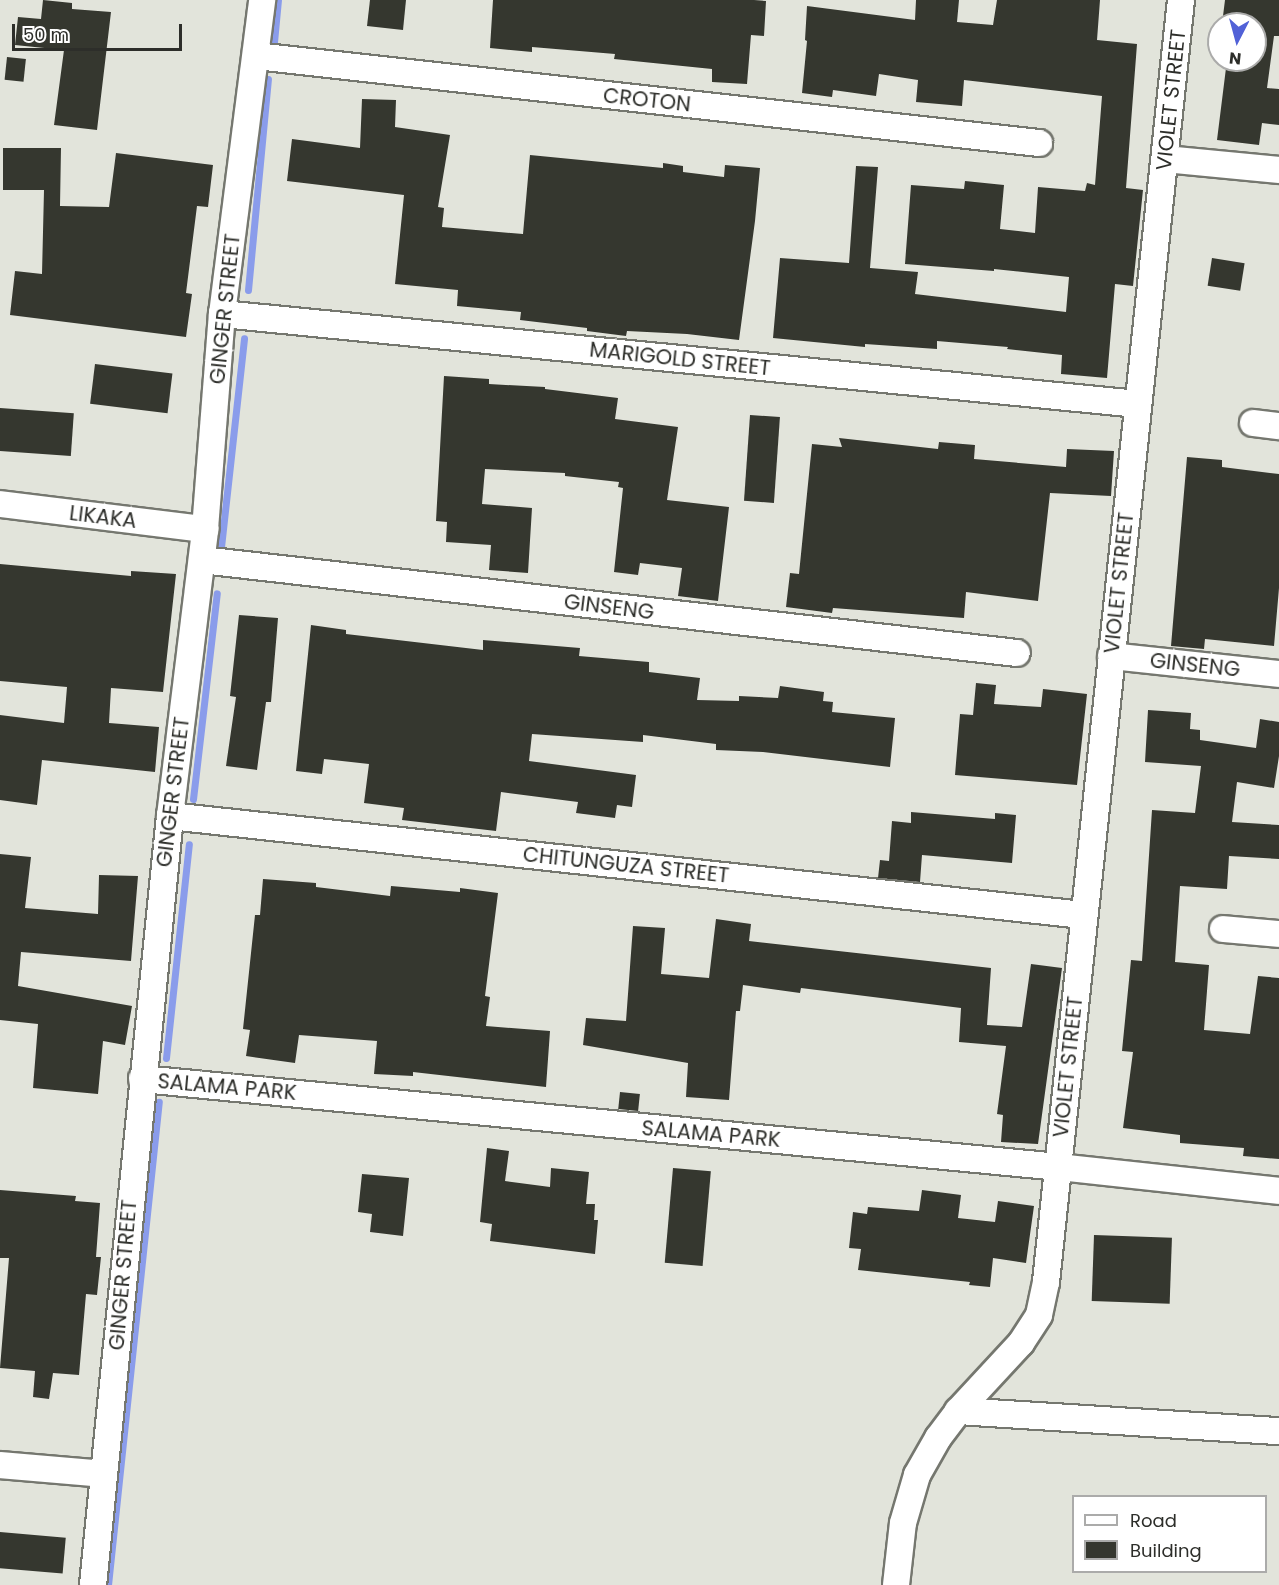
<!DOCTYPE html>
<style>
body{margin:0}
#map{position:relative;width:1279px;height:1585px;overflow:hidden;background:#e2e4db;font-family:Poppins,sans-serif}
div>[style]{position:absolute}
.stream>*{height:7px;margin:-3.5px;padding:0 3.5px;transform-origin:3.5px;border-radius:3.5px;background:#8a9ceb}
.building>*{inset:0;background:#35372f;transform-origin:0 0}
.roads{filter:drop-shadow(2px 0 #75776f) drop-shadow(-2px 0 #75776f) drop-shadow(0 2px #75776f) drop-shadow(0 -2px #75776f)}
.street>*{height:26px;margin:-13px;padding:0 13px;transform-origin:13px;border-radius:13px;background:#fff}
span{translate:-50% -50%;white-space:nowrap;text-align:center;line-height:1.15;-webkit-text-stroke:6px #fff;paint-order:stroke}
.street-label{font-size:21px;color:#2d2e2a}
.legend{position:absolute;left:1072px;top:1495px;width:195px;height:78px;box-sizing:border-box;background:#fff;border:2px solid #ababaa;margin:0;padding:8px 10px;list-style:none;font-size:18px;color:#2d2e2a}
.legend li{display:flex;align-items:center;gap:12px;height:30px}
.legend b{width:30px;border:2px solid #ababaa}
.north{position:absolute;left:1207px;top:12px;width:60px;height:60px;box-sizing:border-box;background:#fff;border:2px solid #ababaa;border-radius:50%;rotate:186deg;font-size:16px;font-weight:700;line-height:24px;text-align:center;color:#2d2e2a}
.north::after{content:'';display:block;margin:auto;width:21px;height:27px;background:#5161d7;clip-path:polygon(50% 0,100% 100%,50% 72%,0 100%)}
.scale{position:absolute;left:12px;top:24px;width:170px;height:27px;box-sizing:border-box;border:3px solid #2d2e2a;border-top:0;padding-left:8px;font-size:18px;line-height:21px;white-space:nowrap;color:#2d2e2a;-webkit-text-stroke:4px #fff;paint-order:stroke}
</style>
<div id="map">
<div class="stream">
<i style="left:274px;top:42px;width:42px;rotate:-84.6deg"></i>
<i style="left:248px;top:290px;width:212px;rotate:-84.6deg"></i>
<i style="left:221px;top:547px;width:210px;rotate:-83.7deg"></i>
<i style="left:193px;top:799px;width:207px;rotate:-83.4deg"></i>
<i style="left:166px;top:1058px;width:215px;rotate:-83.9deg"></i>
<i style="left:108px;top:1585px;width:486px;rotate:-84deg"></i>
</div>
<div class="building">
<i style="clip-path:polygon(43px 0,72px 3px,72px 9px,111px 12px,97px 130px,54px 125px,64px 50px,15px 45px,18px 17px,41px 19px)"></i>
<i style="clip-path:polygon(370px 0,406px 0,403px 30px,367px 26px)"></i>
<i style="clip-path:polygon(493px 0,754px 0,766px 1px,764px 36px,751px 35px,747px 84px,712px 82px,712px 69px,614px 59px,615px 54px,532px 47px,532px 52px,490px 48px)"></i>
<i style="clip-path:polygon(916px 0,959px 0,957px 22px,993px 25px,997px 0,1100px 0,1097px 40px,1137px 44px,1126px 188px,1143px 190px,1133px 286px,1115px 284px,1107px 378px,1061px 374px,1062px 355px,1007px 349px,1008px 347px,937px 341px,937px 349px,865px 344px,865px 347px,773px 338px,780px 258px,849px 263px,856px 166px,878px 167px,870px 268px,918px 272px,915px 294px,1066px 312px,1069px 277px,994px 269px,994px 271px,905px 264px,911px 185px,964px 189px,965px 181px,1004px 185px,1000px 229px,1035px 233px,1038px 187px,1085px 191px,1087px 183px,1095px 185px,1102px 96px,964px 80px,962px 106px,916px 102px,918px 80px,879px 74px,876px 96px,833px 90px,832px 97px,802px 93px,807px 41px,805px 40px,807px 6px,915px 20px)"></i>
<i style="clip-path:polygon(1225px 0,1279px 0,1279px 36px,1274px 36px,1267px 88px,1279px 89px,1279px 125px,1262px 123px,1259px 145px,1217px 140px,1227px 60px,1255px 60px,1255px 24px,1222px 24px)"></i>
<i style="left:7px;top:57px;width:19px;height:23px;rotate:6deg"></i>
<i style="clip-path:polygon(362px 99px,396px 100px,395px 127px,450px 135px,438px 207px,444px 208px,442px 227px,523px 234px,530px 155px,663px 168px,663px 163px,683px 166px,683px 172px,724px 177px,725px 165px,760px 168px,755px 221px,739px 340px,687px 334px,627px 331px,626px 336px,587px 331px,587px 328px,520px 320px,521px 312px,457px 306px,458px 290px,395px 284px,404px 195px,287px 181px,292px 139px,360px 148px)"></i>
<i style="clip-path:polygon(3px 148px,61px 148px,60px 206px,109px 207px,116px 153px,213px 165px,208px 207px,197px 206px,186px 293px,192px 294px,186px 337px,10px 315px,15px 271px,42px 274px,44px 190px,3px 190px)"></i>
<i style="left:1212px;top:258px;width:33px;height:28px;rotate:9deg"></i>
<i style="left:95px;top:364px;width:78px;height:40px;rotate:7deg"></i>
<i style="clip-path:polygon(444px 376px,489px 379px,489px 384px,545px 387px,545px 389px,618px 398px,615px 419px,678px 427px,667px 500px,729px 507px,718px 601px,678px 596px,682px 568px,640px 563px,638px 575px,614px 572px,623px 488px,618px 487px,619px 482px,565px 476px,565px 473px,485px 469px,482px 504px,532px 508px,528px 573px,489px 570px,491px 545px,446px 542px,447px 522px,436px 521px)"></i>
<i style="left:0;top:408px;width:74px;height:43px;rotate:4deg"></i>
<i style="left:750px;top:415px;width:30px;height:86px;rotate:4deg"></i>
<i style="clip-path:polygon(839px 438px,938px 449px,939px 442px,975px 445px,974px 459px,1066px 467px,1067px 449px,1114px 451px,1111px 496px,1050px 493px,1038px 601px,966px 592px,964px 618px,833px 608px,832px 613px,786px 607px,790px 573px,799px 574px,812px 444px,842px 447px)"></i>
<i style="clip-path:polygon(1187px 457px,1222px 460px,1222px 467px,1279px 474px,1279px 588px,1274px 646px,1205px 639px,1204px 649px,1171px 646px)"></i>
<i style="clip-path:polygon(0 564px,131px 576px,131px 571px,176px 574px,163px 692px,111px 688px,109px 723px,159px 727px,155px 772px,42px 760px,37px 805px,0 800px,0 715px,64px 723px,67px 687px,0 681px)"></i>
<i style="clip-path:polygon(239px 615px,278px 618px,271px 702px,266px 702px,257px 770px,226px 766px,236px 697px,230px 696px)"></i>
<i style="clip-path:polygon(311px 625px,346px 630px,346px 634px,483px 650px,483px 640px,580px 648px,579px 656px,649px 662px,649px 672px,700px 678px,697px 700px,739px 701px,739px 696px,778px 698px,780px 686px,824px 692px,823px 701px,833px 702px,832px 712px,895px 718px,890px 767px,763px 752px,716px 750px,716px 744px,643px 735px,643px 742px,532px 734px,529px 761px,636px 775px,632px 807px,617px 805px,615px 818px,576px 813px,578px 802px,501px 792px,496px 831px,402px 820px,404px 808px,364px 803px,369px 764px,324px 759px,322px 774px,296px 771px)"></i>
<i style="clip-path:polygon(976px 683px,996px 685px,994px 704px,1041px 707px,1043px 689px,1087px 694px,1077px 785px,955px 775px,960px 714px,973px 715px)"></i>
<i style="clip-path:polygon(1148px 710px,1191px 713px,1190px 729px,1200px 730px,1200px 740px,1256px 748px,1260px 719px,1279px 722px,1279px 756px,1274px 788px,1237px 782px,1232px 822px,1279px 825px,1279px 859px,1229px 856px,1227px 889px,1180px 886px,1175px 962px,1209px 965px,1204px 1030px,1250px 1034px,1258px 976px,1279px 978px,1279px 1159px,1243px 1156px,1244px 1148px,1180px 1143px,1180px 1135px,1123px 1128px,1133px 1052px,1122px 1051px,1131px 960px,1142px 961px,1152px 810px,1195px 813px,1201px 766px,1145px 762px)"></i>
<i style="clip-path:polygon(911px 812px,995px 819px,995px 813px,1016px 815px,1012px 863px,922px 855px,920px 882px,878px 878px,880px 860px,889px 861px,892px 821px,911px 823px)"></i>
<i style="clip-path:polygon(0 854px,31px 857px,25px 908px,98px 914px,99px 875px,138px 876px,131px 961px,21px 952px,18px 986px,132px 1006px,125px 1045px,103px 1041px,98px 1094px,33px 1088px,38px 1024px,0 1020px)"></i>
<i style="clip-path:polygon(263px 879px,316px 883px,316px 887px,390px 896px,391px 886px,460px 892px,460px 888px,498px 893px,485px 996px,490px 997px,486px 1026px,550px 1031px,546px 1087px,413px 1072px,413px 1076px,374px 1074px,377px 1041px,299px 1035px,295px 1063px,246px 1056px,250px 1030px,243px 1029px,255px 915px,260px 915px)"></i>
<i style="clip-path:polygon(716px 919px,751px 924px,749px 941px,991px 968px,987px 1025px,1022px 1027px,1031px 964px,1062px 968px,1038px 1144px,1001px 1142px,1003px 1115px,997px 1114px,1006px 1046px,959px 1042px,961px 1008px,801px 988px,800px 993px,743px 985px,740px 1011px,736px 1011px,729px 1100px,686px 1097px,688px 1063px,583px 1045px,586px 1018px,626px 1021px,633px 926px,665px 928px,661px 974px,709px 978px)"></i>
<i style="left:620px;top:1092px;width:20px;height:17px;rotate:6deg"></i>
<i style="clip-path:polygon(487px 1148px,509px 1151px,505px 1181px,550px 1187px,551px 1168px,589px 1172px,586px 1204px,595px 1204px,594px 1220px,598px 1220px,595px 1254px,490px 1241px,492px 1224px,480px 1222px)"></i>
<i style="left:673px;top:1168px;width:38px;height:95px;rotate:5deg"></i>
<i style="clip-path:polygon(362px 1174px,409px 1178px,403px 1236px,370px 1232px,372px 1214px,358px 1212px)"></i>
<i style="clip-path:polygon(0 1190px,76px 1196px,75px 1201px,100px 1203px,96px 1257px,101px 1257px,97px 1295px,86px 1294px,79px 1375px,53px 1373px,49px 1399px,33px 1397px,35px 1371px,0 1368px,9px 1258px,0 1258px)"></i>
<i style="clip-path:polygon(922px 1190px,961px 1195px,958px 1218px,995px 1222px,998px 1201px,1034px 1206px,1026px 1263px,993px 1258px,990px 1287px,969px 1285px,970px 1282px,858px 1270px,861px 1249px,849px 1248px,853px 1212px,867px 1214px,868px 1207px,919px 1211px)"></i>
<i style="left:1094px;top:1235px;width:78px;height:66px;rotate:2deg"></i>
<i style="left:0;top:1532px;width:66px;height:36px;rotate:5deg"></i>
</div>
<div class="roads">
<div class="street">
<i style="left:256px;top:56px;width:788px;rotate:6.34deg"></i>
<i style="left:1165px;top:159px;width:115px;rotate:5.5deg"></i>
<i style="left:222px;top:314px;width:920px;rotate:5.61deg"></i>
<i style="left:1253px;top:423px;width:26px;rotate:7deg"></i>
<i style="left:0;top:504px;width:207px;rotate:7deg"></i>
<i style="left:202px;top:560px;width:820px;rotate:6.51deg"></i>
<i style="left:1111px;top:656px;width:169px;rotate:6.1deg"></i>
<i style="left:170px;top:816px;width:918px;rotate:6.19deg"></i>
<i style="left:1223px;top:929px;width:56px;rotate:5.1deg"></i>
<i style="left:142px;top:1079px;width:921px;rotate:5.48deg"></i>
<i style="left:1059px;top:1167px;width:221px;rotate:6.2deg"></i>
<i style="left:958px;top:1411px;width:322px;rotate:3.6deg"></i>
<i style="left:0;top:1465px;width:104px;rotate:4.9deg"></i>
<i style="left:93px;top:1585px;width:773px;rotate:-84.28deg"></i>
<i style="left:170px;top:816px;width:289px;rotate:-83deg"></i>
<i style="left:205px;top:529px;width:216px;rotate:-85.5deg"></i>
<i style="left:222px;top:314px;width:317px;rotate:-82.7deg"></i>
<i style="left:896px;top:1585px;width:62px;rotate:-83.6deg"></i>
<i style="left:903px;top:1523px;width:50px;rotate:-73.7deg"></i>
<i style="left:917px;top:1475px;width:43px;rotate:-60.4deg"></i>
<i style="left:938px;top:1438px;width:34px;rotate:-53deg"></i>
<i style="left:958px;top:1411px;width:93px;rotate:-47.2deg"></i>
<i style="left:1021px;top:1343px;width:33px;rotate:-57deg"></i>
<i style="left:1039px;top:1315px;width:34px;rotate:-78deg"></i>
<i style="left:1046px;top:1282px;width:1289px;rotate:-83.99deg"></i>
</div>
</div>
<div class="street-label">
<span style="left:647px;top:100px;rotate:6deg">CROTON</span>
<span style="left:1171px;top:100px;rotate:-84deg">VIOLET STREET</span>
<span style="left:225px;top:309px;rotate:-84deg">GINGER STREET</span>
<span style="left:680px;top:359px;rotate:6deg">MARIGOLD STREET</span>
<span style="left:103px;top:517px;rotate:7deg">LIKAKA</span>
<span style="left:1119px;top:583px;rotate:-84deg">VIOLET STREET</span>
<span style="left:609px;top:607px;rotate:7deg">GINSENG</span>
<span style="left:1195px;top:665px;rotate:6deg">GINSENG</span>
<span style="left:173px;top:792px;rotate:-83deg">GINGER STREET</span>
<span style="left:626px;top:865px;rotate:6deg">CHITUNGUZA STREET</span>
<span style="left:1068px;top:1067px;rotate:-84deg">VIOLET STREET</span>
<span style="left:227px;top:1087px;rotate:5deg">SALAMA PARK</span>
<span style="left:711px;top:1134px;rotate:5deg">SALAMA PARK</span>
<span style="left:123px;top:1275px;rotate:-85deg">GINGER STREET</span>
</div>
<ul class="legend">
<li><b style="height:8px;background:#fff"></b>Road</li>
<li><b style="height:16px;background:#35372f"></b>Building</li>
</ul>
<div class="north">N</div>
<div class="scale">50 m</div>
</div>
